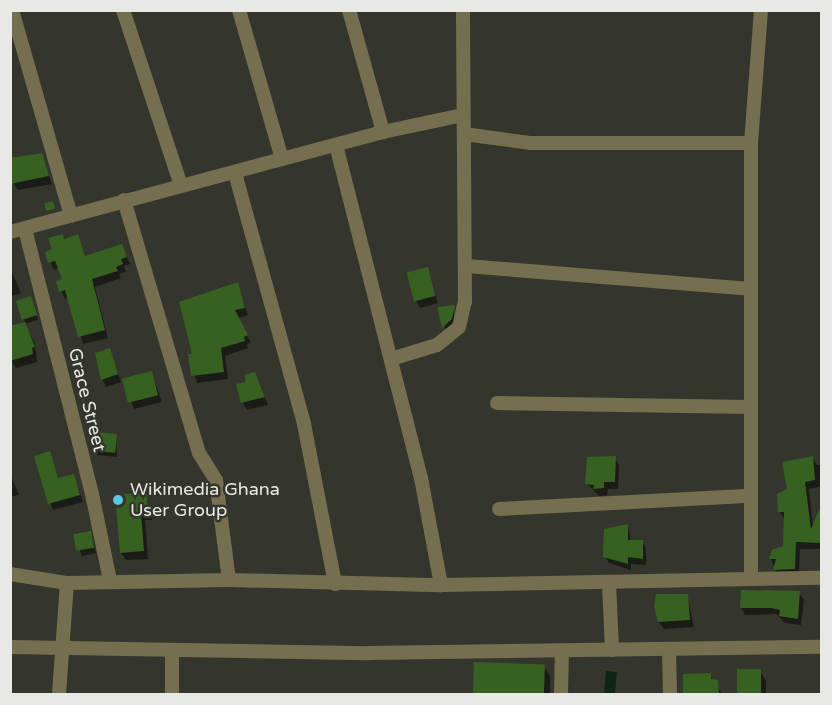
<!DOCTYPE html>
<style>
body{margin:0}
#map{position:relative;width:832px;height:705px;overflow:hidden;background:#34362d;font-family:"Varela Round",sans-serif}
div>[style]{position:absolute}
.water>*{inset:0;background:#0c2617;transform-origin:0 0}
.shadow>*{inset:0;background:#0007}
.building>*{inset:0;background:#366121;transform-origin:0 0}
.minor>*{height:14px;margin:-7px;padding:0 7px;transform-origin:7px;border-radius:7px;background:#766f4f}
.dots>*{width:16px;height:16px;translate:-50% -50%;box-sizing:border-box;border:3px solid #34362d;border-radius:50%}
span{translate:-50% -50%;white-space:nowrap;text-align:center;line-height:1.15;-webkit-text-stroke:5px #34362d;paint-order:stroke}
.street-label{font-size:18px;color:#e8e9e4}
.poi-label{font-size:18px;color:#e8e9e4}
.left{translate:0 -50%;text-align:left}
.frame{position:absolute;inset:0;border:12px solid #e8e9e4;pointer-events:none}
</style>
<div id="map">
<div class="water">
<i style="left:606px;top:671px;width:11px;height:23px;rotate:5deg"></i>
</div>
<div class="shadow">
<i style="clip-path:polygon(41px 155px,52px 184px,18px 190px,13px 183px)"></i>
<i style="clip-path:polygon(77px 236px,86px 257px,121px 245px,130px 264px,124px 266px,126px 272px,119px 274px,121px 278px,95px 287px,108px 338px,83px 344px,69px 297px,65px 299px,61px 291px,64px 280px,60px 268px,54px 270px,46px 253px,54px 250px,50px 240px)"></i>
<i style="clip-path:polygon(10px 268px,21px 293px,10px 296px)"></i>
<i style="clip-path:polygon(427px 268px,438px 303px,420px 308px,416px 300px)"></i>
<i style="clip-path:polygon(237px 283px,248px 315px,238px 318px,251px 343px,247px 344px,248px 348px,225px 356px,228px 379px,197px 383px,190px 356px,194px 355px)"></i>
<i style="clip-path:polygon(30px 298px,38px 320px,24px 324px,35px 343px,37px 362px,16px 368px,11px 360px,10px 328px,26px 323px,23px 319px)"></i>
<i style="clip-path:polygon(454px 306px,454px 324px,446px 331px,439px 308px)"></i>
<i style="clip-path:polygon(109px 350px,121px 382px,106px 387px,102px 379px)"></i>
<i style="clip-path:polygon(152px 373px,162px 402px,134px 409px,124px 380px)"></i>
<i style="clip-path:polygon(248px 383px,260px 383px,268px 405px,247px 410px,242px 402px)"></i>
<i style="clip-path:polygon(116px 435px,117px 457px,98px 455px,95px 451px)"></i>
<i style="clip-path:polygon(49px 453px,59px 480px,74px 476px,83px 502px,53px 510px,35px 457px)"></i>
<i style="clip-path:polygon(615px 458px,619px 465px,618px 489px,608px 489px,607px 495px,599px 496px,587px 483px)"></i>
<i style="clip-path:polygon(812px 458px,817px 465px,822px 465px,822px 486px,809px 489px,813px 527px,822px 501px,821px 568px,821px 549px,800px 549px,799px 576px,778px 577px,771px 559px,773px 551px,784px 547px,784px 519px,780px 512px,789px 490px)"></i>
<i style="clip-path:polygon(10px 473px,19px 495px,10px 497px)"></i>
<i style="clip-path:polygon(146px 494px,152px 520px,145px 520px,148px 559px,126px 560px,121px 553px,117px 496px)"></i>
<i style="clip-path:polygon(628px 526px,631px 542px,642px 542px,646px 548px,646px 565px,631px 564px,631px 570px,609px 563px,605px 556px)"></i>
<i style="clip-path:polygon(90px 533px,96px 553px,82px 556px,80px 551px)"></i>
<i style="clip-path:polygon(799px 593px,804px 600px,801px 625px,785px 623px,776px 614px,745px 615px,741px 608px)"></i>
<i style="clip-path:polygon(687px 595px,694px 627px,664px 629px,659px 622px)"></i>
<i style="clip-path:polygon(476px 663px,544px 666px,550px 676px,550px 694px,476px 694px)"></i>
<i style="clip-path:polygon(760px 671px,766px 681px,766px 694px,739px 694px,739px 672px)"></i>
<i style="clip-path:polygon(685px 675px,710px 675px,722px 694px,687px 694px)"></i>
</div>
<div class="building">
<i style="clip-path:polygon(42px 153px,49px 176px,10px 184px,10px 158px)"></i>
<i style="left:53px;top:201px;width:8px;height:9px;rotate:76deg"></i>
<i style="clip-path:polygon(63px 234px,64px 239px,78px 234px,85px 256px,122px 244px,127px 257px,121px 259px,123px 264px,116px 267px,118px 271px,92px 279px,105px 330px,78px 337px,65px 290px,59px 292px,56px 281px,62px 279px,55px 261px,48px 263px,45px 252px,52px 249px,48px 238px)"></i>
<i style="left:428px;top:267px;width:30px;height:22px;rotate:76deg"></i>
<i style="clip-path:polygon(238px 282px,245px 308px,235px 310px,248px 335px,244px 337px,245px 341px,221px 348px,224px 372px,191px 376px,188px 354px,192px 354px,179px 302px)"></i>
<i style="left:31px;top:296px;width:20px;height:16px;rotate:72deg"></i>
<i style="clip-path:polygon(455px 305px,452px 319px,442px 328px,437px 307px)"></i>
<i style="clip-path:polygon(25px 322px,35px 347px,32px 348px,33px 354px,10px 361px,10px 326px)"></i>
<i style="clip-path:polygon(110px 348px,118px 374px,101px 380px,95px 353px)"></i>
<i style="left:152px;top:371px;width:25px;height:31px;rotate:76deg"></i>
<i style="clip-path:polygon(255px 372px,265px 397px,241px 403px,236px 384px,246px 382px,244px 375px)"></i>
<i style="left:95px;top:432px;width:22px;height:19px;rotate:5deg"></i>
<i style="clip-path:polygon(50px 451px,58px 478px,74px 474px,80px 495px,48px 504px,34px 456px)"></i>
<i style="clip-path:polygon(616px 456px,615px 482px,604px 482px,604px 488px,593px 489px,594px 485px,585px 484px,587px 457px)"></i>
<i style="clip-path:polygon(813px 456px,815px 480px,805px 482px,811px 529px,822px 503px,822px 543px,796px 542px,795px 569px,773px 570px,776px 559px,769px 559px,772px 550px,783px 546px,784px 512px,778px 512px,777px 494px,787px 489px,782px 462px)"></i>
<i style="clip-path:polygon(147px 492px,148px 513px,141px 513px,144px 551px,120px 553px,115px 495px)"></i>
<i style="clip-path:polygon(628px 524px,628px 540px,643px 540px,643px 559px,628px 557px,628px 564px,603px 557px,604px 529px)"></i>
<i style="left:91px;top:531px;width:17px;height:18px;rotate:80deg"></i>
<i style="clip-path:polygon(741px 590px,800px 591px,798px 619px,779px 616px,780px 610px,771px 608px,740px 608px)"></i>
<i style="clip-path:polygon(656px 594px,688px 594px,690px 620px,658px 622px,654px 607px)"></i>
<i style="left:474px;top:662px;width:71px;height:32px;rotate:2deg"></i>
<i style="left:761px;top:669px;width:25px;height:24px;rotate:90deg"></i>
<i style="clip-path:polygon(711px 673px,711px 679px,718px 680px,719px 694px,683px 694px,683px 674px)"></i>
</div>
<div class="minor">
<i style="left:12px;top:10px;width:214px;rotate:74deg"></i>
<i style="left:123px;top:10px;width:184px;rotate:71.7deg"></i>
<i style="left:239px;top:10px;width:155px;rotate:73.9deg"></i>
<i style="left:349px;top:10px;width:127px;rotate:74.4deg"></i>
<i style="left:464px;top:134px;width:68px;rotate:7.7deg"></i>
<i style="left:531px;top:143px;width:220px"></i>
<i style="left:336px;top:145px;width:344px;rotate:75.7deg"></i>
<i style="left:421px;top:478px;width:109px;rotate:79.4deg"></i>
<i style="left:235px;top:173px;width:260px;rotate:74.6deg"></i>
<i style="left:304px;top:424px;width:163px;rotate:79deg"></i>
<i style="left:124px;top:200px;width:264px;rotate:73.5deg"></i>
<i style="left:199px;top:453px;width:32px;rotate:58deg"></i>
<i style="left:216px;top:480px;width:101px;rotate:82.6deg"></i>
<i style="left:25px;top:229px;width:273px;rotate:75.8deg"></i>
<i style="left:92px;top:494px;width:88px;rotate:78.2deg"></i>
<i style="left:10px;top:232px;width:386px;rotate:-15deg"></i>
<i style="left:383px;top:132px;width:82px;rotate:-12deg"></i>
<i style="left:466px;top:266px;width:285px;rotate:4.6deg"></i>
<i style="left:391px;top:359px;width:48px;rotate:-16.9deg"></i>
<i style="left:437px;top:345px;width:28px;rotate:-39deg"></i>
<i style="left:459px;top:327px;width:26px;rotate:-77deg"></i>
<i style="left:465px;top:302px;width:292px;rotate:-90.4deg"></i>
<i style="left:497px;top:403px;width:253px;rotate:0.9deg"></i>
<i style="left:499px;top:509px;width:251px;rotate:-3deg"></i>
<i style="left:10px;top:574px;width:58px;rotate:9deg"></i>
<i style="left:67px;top:583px;width:162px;rotate:-1.1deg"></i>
<i style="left:229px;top:580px;width:212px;rotate:1.4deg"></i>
<i style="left:441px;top:585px;width:381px;rotate:-1.1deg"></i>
<i style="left:751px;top:579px;width:436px;rotate:-90deg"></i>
<i style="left:751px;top:143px;width:133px;rotate:-85.7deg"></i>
<i style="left:609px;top:583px;width:67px;rotate:87.4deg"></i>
<i style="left:10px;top:647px;width:358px;rotate:1deg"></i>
<i style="left:368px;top:653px;width:454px;rotate:-0.8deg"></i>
<i style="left:669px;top:650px;width:44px;rotate:88.7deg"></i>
<i style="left:59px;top:694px;width:111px;rotate:-85.9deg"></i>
<i style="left:172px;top:694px;width:43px;rotate:-90deg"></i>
<i style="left:561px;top:694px;width:43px;rotate:-88.7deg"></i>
</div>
<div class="dots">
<i style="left:118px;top:500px;background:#58c9e3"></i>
</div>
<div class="street-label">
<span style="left:87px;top:400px;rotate:76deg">Grace Street</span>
</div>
<div class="poi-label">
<span class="left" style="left:130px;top:500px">Wikimedia Ghana<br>User Group</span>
</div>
<div class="frame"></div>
</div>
